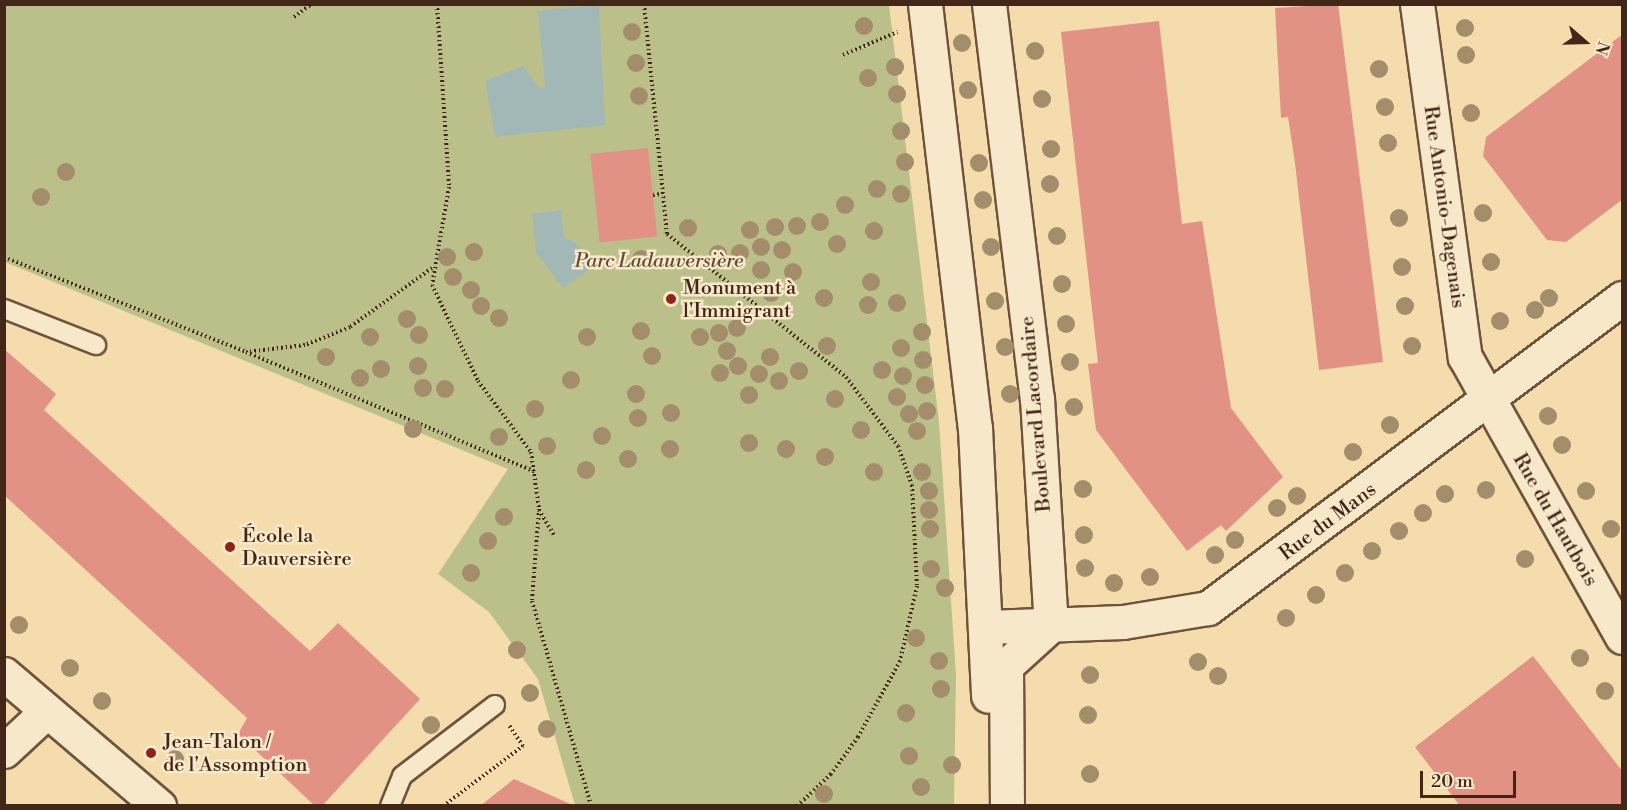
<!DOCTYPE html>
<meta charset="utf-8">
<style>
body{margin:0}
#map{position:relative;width:1627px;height:810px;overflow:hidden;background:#f4dcad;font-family:"Libre Bodoni",serif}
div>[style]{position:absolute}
.green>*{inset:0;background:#bbc08a}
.water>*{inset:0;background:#a2b8b6}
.building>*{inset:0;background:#e29285;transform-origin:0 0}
.path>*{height:4px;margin-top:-2px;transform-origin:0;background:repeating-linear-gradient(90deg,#422617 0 1.5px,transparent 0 4.5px)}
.roads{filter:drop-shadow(2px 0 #6e543c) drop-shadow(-2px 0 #6e543c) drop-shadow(0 2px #6e543c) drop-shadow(0 -2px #6e543c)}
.service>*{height:18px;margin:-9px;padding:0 9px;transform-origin:9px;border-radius:9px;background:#f8e8ca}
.minor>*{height:33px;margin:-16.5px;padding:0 16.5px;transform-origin:16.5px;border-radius:16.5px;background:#f8e8ca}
.tertiary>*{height:33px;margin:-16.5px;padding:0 16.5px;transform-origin:16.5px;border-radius:16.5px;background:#f8e8ca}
.secondary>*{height:33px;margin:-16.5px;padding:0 16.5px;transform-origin:16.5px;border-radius:16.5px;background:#f8e8ca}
.trees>*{width:18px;height:18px;margin:-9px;border-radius:50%;background:#a38d6a}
.dots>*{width:16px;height:16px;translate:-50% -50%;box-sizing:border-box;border:3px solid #f8e8ca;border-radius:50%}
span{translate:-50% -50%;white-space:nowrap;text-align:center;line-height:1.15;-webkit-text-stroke:5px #f8e8ca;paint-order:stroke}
.street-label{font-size:20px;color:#422617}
.park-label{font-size:20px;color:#604c34;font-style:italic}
.poi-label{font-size:20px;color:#422617}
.left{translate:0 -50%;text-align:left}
.frame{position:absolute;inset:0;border:6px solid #422617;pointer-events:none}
.north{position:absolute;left:1555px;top:12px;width:60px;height:60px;-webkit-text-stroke:4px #f8e8ca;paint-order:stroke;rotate:110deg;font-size:16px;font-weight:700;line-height:24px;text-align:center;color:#422617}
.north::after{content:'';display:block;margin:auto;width:21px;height:27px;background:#422617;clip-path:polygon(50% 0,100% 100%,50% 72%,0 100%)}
.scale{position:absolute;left:1420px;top:771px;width:96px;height:27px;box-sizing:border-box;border:3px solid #422617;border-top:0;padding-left:8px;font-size:18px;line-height:21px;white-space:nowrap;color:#422617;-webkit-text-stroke:4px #f8e8ca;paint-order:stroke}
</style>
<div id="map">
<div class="green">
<i style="clip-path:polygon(4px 5px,889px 5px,939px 422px,956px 675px,954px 805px,575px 805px,538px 679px,489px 612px,438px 574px,508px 469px,5px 262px)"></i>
</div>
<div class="water">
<i style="clip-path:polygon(599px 5px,605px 125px,495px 137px,485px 81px,523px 66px,539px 88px,545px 87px,538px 11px)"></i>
<i style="clip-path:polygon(561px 210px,564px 239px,573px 240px,591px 268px,563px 288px,536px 252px,532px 214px)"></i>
</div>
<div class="building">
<i style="clip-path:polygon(1338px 4px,1383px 362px,1319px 370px,1295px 163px,1288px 117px,1281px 118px,1275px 8px)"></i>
<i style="clip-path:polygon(1159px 21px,1182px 224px,1202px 221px,1231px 408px,1283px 477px,1226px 531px,1221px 525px,1187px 551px,1096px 430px,1088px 364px,1098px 363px,1061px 32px)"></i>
<i style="clip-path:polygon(1623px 34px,1623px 199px,1566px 242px,1547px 240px,1483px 156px,1486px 137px)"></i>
<i style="left:648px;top:148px;width:89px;height:58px;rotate:84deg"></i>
<i style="clip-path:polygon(4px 349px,56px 394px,44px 410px,310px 651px,338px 623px,420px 699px,322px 806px,315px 806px,238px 734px,247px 718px,4px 495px)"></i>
<i style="clip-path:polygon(1533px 656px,1623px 772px,1623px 806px,1460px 806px,1415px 747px)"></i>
<i style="clip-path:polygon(514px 779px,575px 806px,480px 806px)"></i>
</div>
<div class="path">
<i style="left:437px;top:4px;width:183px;rotate:86.2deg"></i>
<i style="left:449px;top:187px;width:99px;rotate:99.8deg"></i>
<i style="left:432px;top:285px;width:106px;rotate:64.4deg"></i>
<i style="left:478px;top:381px;width:89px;rotate:53.3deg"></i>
<i style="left:531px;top:452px;width:58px;rotate:82deg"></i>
<i style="left:539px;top:509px;width:92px;rotate:94.4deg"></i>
<i style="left:532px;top:601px;width:213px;rotate:73.9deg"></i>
<i style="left:644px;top:4px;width:231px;rotate:84.3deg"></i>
<i style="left:667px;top:234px;width:229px;rotate:38.6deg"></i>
<i style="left:846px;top:377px;width:86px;rotate:53deg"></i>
<i style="left:898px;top:446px;width:41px;rotate:70.3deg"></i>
<i style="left:912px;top:485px;width:101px;rotate:87.2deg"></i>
<i style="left:917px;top:586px;width:77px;rotate:102.8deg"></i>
<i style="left:900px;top:661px;width:87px;rotate:118.9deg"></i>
<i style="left:858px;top:737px;width:46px;rotate:126.1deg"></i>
<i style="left:831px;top:774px;width:47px;rotate:136.7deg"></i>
<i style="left:294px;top:17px;width:21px;rotate:-37deg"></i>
<i style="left:843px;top:55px;width:59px;rotate:-23.1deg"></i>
<i style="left:653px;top:195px;width:9px;rotate:-6deg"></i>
<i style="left:4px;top:257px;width:260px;rotate:21.4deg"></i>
<i style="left:432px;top:268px;width:101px;rotate:144.3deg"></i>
<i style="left:350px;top:327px;width:48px;rotate:158.2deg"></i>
<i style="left:305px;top:345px;width:59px;rotate:173.2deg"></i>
<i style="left:246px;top:352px;width:313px;rotate:22.5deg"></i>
<i style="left:539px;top:510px;width:29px;rotate:59deg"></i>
<i style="left:443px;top:806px;width:100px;rotate:-36.9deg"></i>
<i style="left:523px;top:746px;width:25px;rotate:-124deg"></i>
</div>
<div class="roads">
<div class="service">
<i style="left:4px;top:309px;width:99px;rotate:21.4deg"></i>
<i style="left:390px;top:806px;width:32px;rotate:-68deg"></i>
<i style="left:402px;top:776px;width:117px;rotate:-37.4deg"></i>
</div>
<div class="minor">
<i style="left:1417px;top:4px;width:356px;rotate:82.3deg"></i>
<i style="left:1465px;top:357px;width:321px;rotate:60.7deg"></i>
<i style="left:987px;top:627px;width:136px;rotate:-2.1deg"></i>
<i style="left:1123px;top:622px;width:86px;rotate:-9.4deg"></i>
<i style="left:1208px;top:608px;width:517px;rotate:-36.83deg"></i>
</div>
<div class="tertiary">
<i style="left:4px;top:751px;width:57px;rotate:-42.9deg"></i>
</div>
<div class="secondary">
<i style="left:925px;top:4px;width:427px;rotate:83.3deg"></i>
<i style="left:975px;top:428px;width:268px;rotate:87.2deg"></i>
<i style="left:989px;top:4px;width:397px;rotate:83.1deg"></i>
<i style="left:1037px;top:398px;width:227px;rotate:86.5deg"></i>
<i style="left:1051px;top:625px;width:61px;rotate:137.7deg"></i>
<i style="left:1006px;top:666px;width:140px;rotate:89.6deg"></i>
<i style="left:4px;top:674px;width:204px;rotate:40.4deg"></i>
</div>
</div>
<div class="trees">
<i style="left:864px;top:26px"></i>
<i style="left:1465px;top:28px"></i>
<i style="left:632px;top:32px"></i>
<i style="left:962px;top:43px"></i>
<i style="left:1035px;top:51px"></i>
<i style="left:1466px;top:55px"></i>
<i style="left:636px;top:63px"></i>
<i style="left:895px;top:67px"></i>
<i style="left:1379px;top:69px"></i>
<i style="left:868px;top:78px"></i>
<i style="left:968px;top:90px"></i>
<i style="left:897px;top:94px"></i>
<i style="left:639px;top:96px"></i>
<i style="left:1042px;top:99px"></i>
<i style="left:1385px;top:107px"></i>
<i style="left:1471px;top:113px"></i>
<i style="left:901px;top:131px"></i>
<i style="left:1388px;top:143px"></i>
<i style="left:1051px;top:149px"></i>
<i style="left:905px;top:162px"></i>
<i style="left:979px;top:163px"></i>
<i style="left:66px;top:172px"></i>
<i style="left:1050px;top:184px"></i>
<i style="left:877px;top:189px"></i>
<i style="left:901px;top:194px"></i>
<i style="left:41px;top:197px"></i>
<i style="left:983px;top:200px"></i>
<i style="left:845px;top:205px"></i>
<i style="left:1483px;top:213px"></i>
<i style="left:1399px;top:218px"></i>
<i style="left:820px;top:222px"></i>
<i style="left:797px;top:226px"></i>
<i style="left:775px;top:227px"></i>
<i style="left:688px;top:228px"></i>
<i style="left:750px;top:230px"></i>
<i style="left:874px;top:231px"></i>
<i style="left:1057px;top:236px"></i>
<i style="left:837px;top:244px"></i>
<i style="left:761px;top:247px"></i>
<i style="left:991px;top:247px"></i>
<i style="left:782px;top:250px"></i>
<i style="left:474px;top:252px"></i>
<i style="left:740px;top:253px"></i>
<i style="left:718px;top:254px"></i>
<i style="left:447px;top:257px"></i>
<i style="left:641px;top:259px"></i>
<i style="left:1491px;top:262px"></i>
<i style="left:1402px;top:267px"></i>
<i style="left:761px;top:270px"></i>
<i style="left:793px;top:272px"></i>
<i style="left:453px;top:277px"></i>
<i style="left:871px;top:282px"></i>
<i style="left:1062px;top:284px"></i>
<i style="left:471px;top:290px"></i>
<i style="left:771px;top:293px"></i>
<i style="left:824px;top:298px"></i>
<i style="left:1549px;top:298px"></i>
<i style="left:995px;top:301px"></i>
<i style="left:897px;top:303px"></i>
<i style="left:868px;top:305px"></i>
<i style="left:481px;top:306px"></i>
<i style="left:1405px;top:306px"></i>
<i style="left:1535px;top:310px"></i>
<i style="left:499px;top:318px"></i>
<i style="left:407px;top:319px"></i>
<i style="left:1500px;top:321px"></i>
<i style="left:1066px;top:324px"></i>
<i style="left:737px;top:328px"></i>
<i style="left:641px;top:331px"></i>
<i style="left:922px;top:332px"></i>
<i style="left:719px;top:333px"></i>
<i style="left:419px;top:335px"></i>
<i style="left:370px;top:337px"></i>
<i style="left:587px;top:337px"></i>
<i style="left:700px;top:337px"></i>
<i style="left:827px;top:346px"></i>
<i style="left:1412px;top:346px"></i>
<i style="left:1005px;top:347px"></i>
<i style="left:901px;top:348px"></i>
<i style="left:727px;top:351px"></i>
<i style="left:652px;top:356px"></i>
<i style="left:326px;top:357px"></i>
<i style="left:770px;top:357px"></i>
<i style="left:923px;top:360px"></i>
<i style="left:1070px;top:362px"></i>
<i style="left:418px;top:366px"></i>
<i style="left:738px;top:366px"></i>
<i style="left:381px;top:369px"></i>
<i style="left:882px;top:370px"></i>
<i style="left:799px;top:371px"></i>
<i style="left:720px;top:373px"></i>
<i style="left:759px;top:374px"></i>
<i style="left:903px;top:376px"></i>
<i style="left:360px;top:378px"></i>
<i style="left:571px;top:380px"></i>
<i style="left:779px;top:381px"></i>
<i style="left:925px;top:385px"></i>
<i style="left:423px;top:388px"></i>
<i style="left:445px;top:389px"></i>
<i style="left:636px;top:394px"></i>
<i style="left:1010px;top:394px"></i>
<i style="left:749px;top:395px"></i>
<i style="left:897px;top:397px"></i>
<i style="left:835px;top:399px"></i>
<i style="left:1074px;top:407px"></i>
<i style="left:535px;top:409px"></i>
<i style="left:927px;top:411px"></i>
<i style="left:671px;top:413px"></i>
<i style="left:909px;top:414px"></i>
<i style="left:1548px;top:416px"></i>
<i style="left:638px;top:418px"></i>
<i style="left:1390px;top:425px"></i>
<i style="left:413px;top:429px"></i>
<i style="left:861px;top:430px"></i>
<i style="left:917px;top:431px"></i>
<i style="left:602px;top:436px"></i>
<i style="left:499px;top:437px"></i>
<i style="left:749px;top:443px"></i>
<i style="left:1562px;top:445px"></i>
<i style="left:547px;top:446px"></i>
<i style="left:670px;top:449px"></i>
<i style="left:786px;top:449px"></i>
<i style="left:1353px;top:452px"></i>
<i style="left:825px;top:457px"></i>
<i style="left:628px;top:459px"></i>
<i style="left:586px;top:470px"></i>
<i style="left:874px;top:472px"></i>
<i style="left:922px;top:472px"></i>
<i style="left:1083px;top:489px"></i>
<i style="left:1486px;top:490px"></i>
<i style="left:929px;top:491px"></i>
<i style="left:1586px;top:491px"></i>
<i style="left:1445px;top:494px"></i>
<i style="left:1297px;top:496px"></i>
<i style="left:1277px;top:508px"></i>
<i style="left:929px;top:510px"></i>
<i style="left:1423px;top:513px"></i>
<i style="left:504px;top:517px"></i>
<i style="left:930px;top:529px"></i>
<i style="left:1611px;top:529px"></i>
<i style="left:1399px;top:531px"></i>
<i style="left:1084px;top:535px"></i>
<i style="left:1235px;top:540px"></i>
<i style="left:488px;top:541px"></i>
<i style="left:1372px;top:551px"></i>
<i style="left:1215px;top:555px"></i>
<i style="left:1525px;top:559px"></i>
<i style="left:1085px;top:568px"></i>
<i style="left:931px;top:569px"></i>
<i style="left:471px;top:573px"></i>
<i style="left:1345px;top:573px"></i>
<i style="left:1150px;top:577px"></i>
<i style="left:1114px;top:583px"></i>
<i style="left:945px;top:588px"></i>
<i style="left:1316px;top:595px"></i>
<i style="left:1286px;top:618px"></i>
<i style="left:19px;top:625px"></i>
<i style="left:916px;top:638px"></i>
<i style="left:517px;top:650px"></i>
<i style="left:1580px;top:658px"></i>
<i style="left:939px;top:661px"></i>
<i style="left:1198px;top:662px"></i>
<i style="left:70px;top:668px"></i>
<i style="left:1090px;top:675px"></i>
<i style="left:1218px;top:676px"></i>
<i style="left:941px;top:689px"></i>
<i style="left:1605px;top:691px"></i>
<i style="left:530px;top:693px"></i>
<i style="left:102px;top:701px"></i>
<i style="left:906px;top:713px"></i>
<i style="left:1088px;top:715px"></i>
<i style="left:431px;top:725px"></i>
<i style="left:547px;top:729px"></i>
<i style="left:909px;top:756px"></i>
<i style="left:175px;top:759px"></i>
<i style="left:952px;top:765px"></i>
<i style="left:1090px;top:774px"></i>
<i style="left:921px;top:787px"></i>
<i style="left:824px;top:794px"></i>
</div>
<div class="dots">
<i style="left:671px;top:299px;background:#8f2418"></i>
<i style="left:230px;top:547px;background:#8f2418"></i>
<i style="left:151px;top:753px;background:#8f2418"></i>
</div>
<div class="street-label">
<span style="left:1444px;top:207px;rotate:82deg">Rue Antonio-Dagenais</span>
<span style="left:1036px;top:414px;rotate:-95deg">Boulevard Lacordaire</span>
<span style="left:1555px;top:520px;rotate:60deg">Rue du Hautbois</span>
<span style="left:1328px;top:522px;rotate:-37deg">Rue du Mans</span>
</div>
<div class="park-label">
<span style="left:659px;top:261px">Parc Ladauversière</span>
</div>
<div class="poi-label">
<span class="left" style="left:683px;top:300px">Monument à<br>l'Immigrant</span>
<span class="left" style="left:242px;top:548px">École la<br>Dauversière</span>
<span class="left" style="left:163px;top:754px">Jean-Talon /<br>de l'Assomption</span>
</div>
<div class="frame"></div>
<div class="north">N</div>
<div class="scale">20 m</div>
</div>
